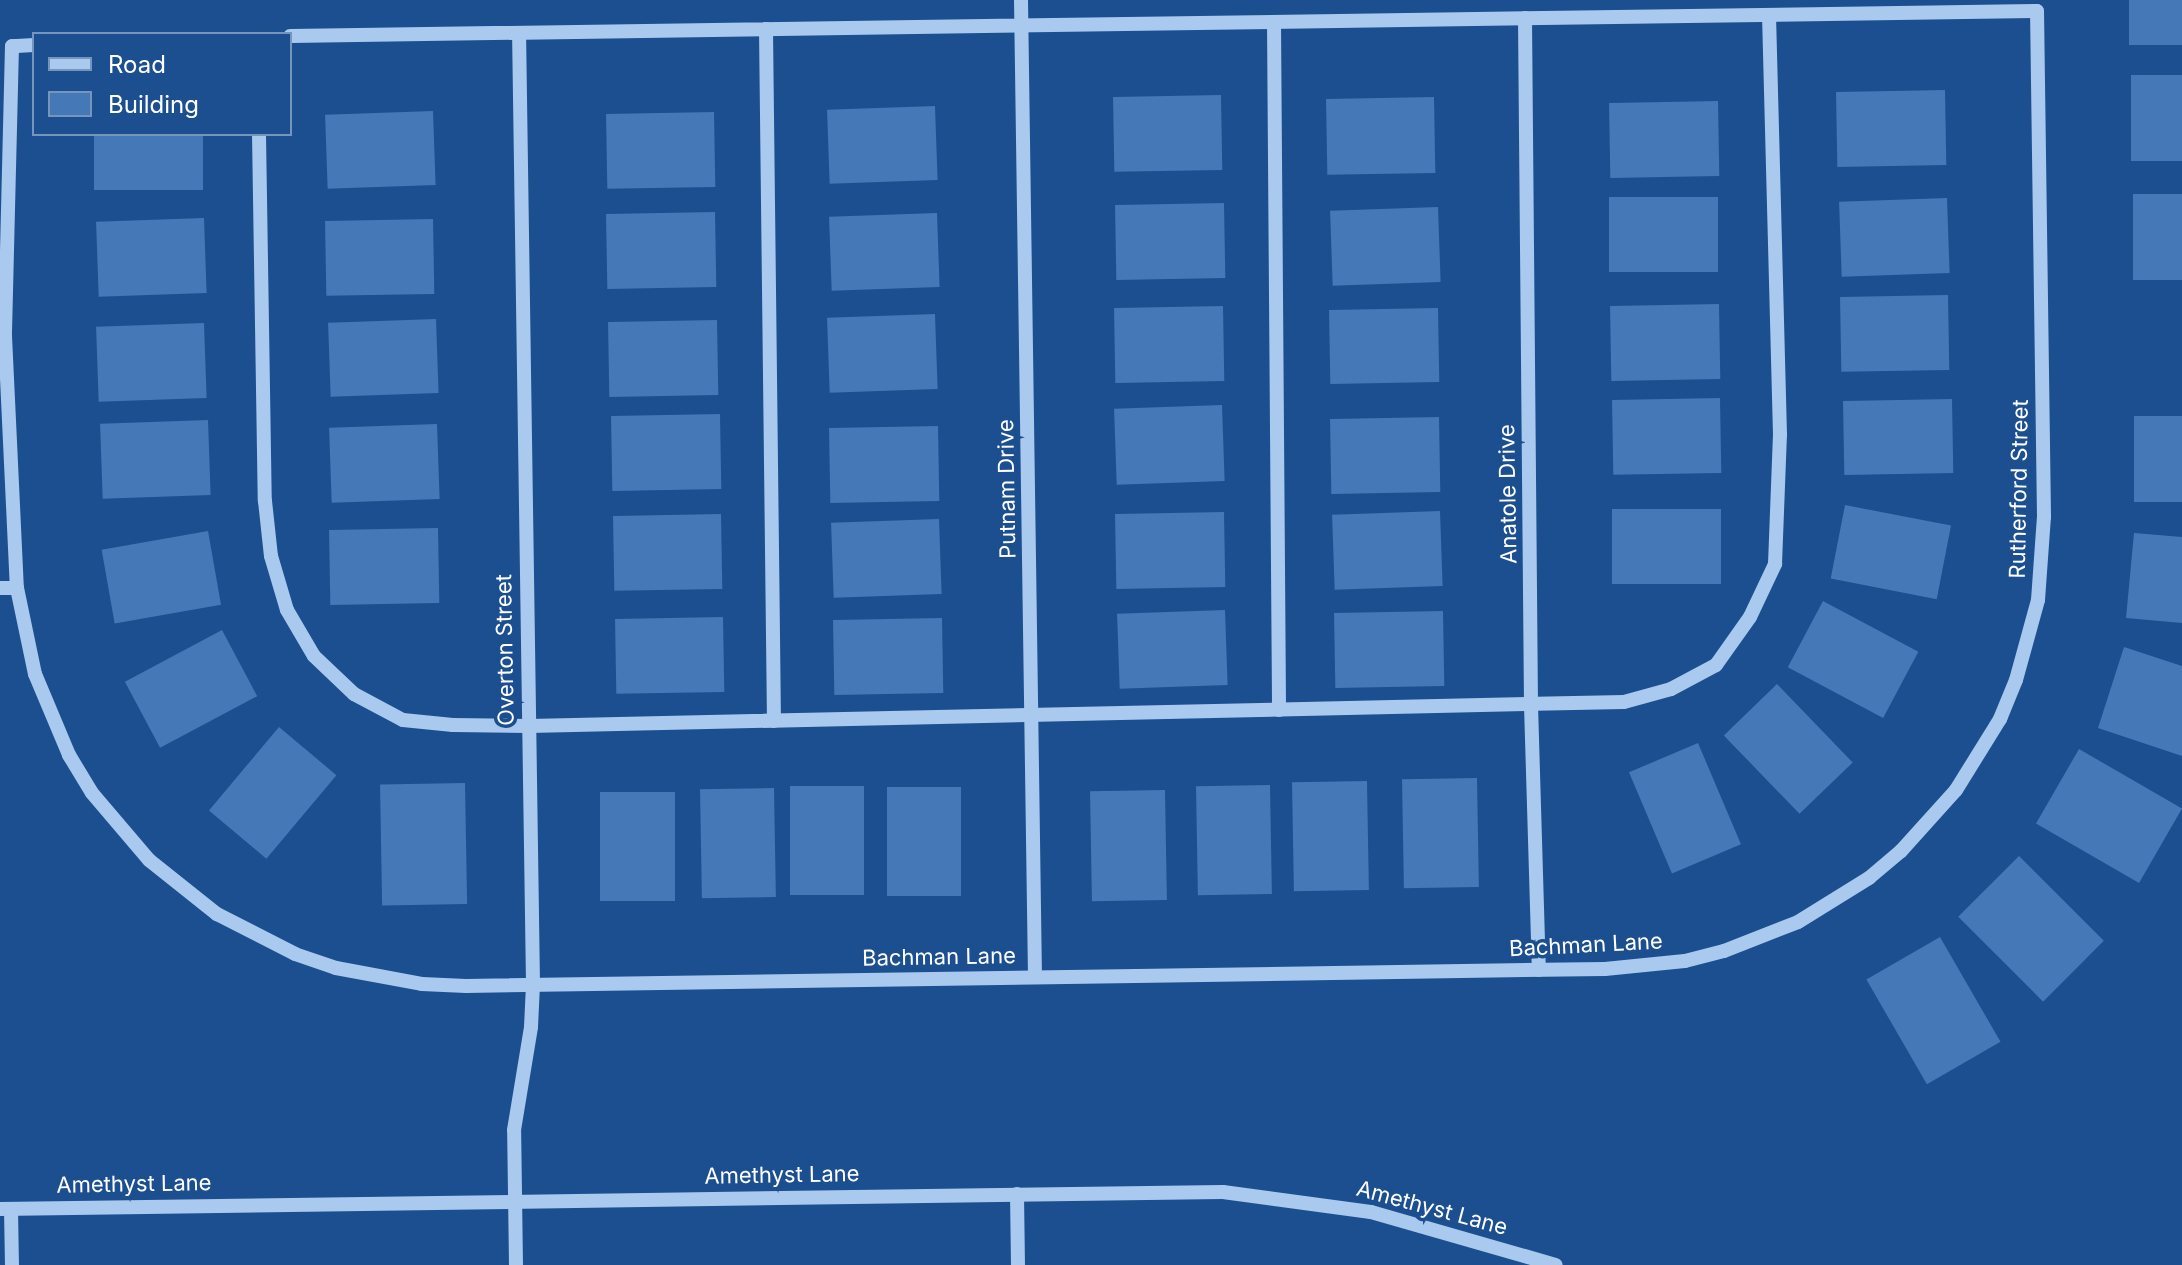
<!DOCTYPE html>
<style>
body{margin:0}
#map{position:relative;width:2182px;height:1265px;overflow:hidden;background:#1b4f8f;font-family:Inter,sans-serif}
div>[style]{position:absolute}
.building>*{inset:0;background:#4478b7;transform-origin:0 0}
.minor>*{height:14px;margin:-7px;padding:0 7px;transform-origin:7px;border-radius:7px;background:#a9c9ee}
span{translate:-50% -50%;white-space:nowrap;text-align:center;line-height:1.15;-webkit-text-stroke:7px #1b4f8f;paint-order:stroke}
.street-label{font-size:22px;color:#fff}
.legend{position:absolute;left:32px;top:32px;width:260px;height:104px;box-sizing:border-box;background:#1b4f8f;border:2px solid #7695bc;margin:0;padding:10px 14px;list-style:none;font-size:24px;color:#fff}
.legend li{display:flex;align-items:center;gap:16px;height:40px}
.legend b{width:40px;border:2px solid #7695bc}
</style>
<div id="map">
<div class="building">
<i style="left:2129px;top:0;width:53px;height:45px"></i>
<i style="left:2131px;top:75px;width:51px;height:86px"></i>
<i style="left:1945px;top:90px;width:75px;height:109px;rotate:89deg"></i>
<i style="left:1221px;top:95px;width:75px;height:108px;rotate:89deg"></i>
<i style="left:1434px;top:97px;width:76px;height:108px;rotate:89deg"></i>
<i style="left:1718px;top:101px;width:75px;height:109px;rotate:89deg"></i>
<i style="left:935px;top:106px;width:74px;height:108px;rotate:88deg"></i>
<i style="left:433px;top:111px;width:74px;height:108px;rotate:88deg"></i>
<i style="left:714px;top:112px;width:75px;height:108px;rotate:89deg"></i>
<i style="left:94px;top:134px;width:109px;height:56px"></i>
<i style="left:2133px;top:194px;width:49px;height:86px"></i>
<i style="left:1718px;top:197px;width:75px;height:109px;rotate:90deg"></i>
<i style="left:1947px;top:198px;width:75px;height:108px;rotate:88deg"></i>
<i style="left:1224px;top:203px;width:75px;height:109px;rotate:89deg"></i>
<i style="left:1438px;top:207px;width:75px;height:108px;rotate:88deg"></i>
<i style="left:715px;top:212px;width:75px;height:109px;rotate:89deg"></i>
<i style="left:937px;top:213px;width:74px;height:108px;rotate:88deg"></i>
<i style="left:204px;top:218px;width:75px;height:108px;rotate:88deg"></i>
<i style="left:433px;top:219px;width:75px;height:108px;rotate:89deg"></i>
<i style="left:1948px;top:295px;width:75px;height:108px;rotate:89deg"></i>
<i style="left:1719px;top:304px;width:75px;height:109px;rotate:89deg"></i>
<i style="left:1223px;top:306px;width:75px;height:109px;rotate:89deg"></i>
<i style="left:1438px;top:308px;width:74px;height:109px;rotate:89deg"></i>
<i style="left:935px;top:314px;width:75px;height:108px;rotate:88deg"></i>
<i style="left:436px;top:319px;width:74px;height:108px;rotate:88deg"></i>
<i style="left:717px;top:320px;width:75px;height:109px;rotate:89deg"></i>
<i style="left:204px;top:323px;width:75px;height:108px;rotate:88deg"></i>
<i style="left:1720px;top:398px;width:75px;height:108px;rotate:89deg"></i>
<i style="left:1952px;top:399px;width:74px;height:109px;rotate:89deg"></i>
<i style="left:1222px;top:405px;width:76px;height:108px;rotate:88deg"></i>
<i style="left:720px;top:414px;width:75px;height:109px;rotate:89deg"></i>
<i style="left:2182px;top:416px;width:86px;height:48px;rotate:90deg"></i>
<i style="left:1439px;top:417px;width:75px;height:109px;rotate:89deg"></i>
<i style="left:208px;top:420px;width:75px;height:108px;rotate:88deg"></i>
<i style="left:437px;top:424px;width:75px;height:108px;rotate:88deg"></i>
<i style="left:938px;top:426px;width:75px;height:109px;rotate:89deg"></i>
<i style="left:1845px;top:505px;width:108px;height:75px;rotate:11deg"></i>
<i style="left:1721px;top:509px;width:75px;height:109px;rotate:90deg"></i>
<i style="left:1440px;top:511px;width:75px;height:108px;rotate:88deg"></i>
<i style="left:1224px;top:512px;width:75px;height:109px;rotate:89deg"></i>
<i style="left:721px;top:514px;width:75px;height:108px;rotate:89deg"></i>
<i style="left:939px;top:519px;width:75px;height:108px;rotate:88deg"></i>
<i style="left:438px;top:528px;width:75px;height:109px;rotate:89deg"></i>
<i style="left:208px;top:531px;width:75px;height:108px;rotate:80deg"></i>
<i style="clip-path:polygon(2134px 533px,2182px 537px,2182px 623px,2126px 618px)"></i>
<i style="left:1823px;top:601px;width:108px;height:75px;rotate:28deg"></i>
<i style="left:1225px;top:610px;width:75px;height:108px;rotate:88deg"></i>
<i style="left:1443px;top:611px;width:75px;height:109px;rotate:89deg"></i>
<i style="left:723px;top:617px;width:75px;height:108px;rotate:89deg"></i>
<i style="left:942px;top:618px;width:75px;height:109px;rotate:89deg"></i>
<i style="left:222px;top:630px;width:75px;height:110px;rotate:62deg"></i>
<i style="clip-path:polygon(2124px 647px,2182px 666px,2182px 756px,2098px 728px)"></i>
<i style="left:1777px;top:684px;width:109px;height:74px;rotate:46deg"></i>
<i style="left:279px;top:727px;width:75px;height:109px;rotate:40deg"></i>
<i style="left:1698px;top:743px;width:110px;height:75px;rotate:67deg"></i>
<i style="left:2079px;top:749px;width:119px;height:86px;rotate:30deg"></i>
<i style="left:1477px;top:778px;width:109px;height:75px;rotate:89deg"></i>
<i style="left:1367px;top:781px;width:109px;height:75px;rotate:89deg"></i>
<i style="left:465px;top:783px;width:121px;height:85px;rotate:89deg"></i>
<i style="left:1270px;top:785px;width:109px;height:74px;rotate:89deg"></i>
<i style="left:790px;top:786px;width:74px;height:109px"></i>
<i style="left:887px;top:787px;width:74px;height:109px"></i>
<i style="left:774px;top:788px;width:109px;height:74px;rotate:89deg"></i>
<i style="left:1165px;top:790px;width:110px;height:75px;rotate:89deg"></i>
<i style="left:600px;top:792px;width:75px;height:109px"></i>
<i style="left:2019px;top:856px;width:120px;height:86px;rotate:45deg"></i>
<i style="left:1940px;top:937px;width:121px;height:85px;rotate:60deg"></i>
</div>
<div class="minor">
<i style="left:1021px;top:0;width:977px;rotate:89.18deg"></i>
<i style="left:1525px;top:18px;width:687px;rotate:89.5deg"></i>
<i style="left:1531px;top:705px;width:265px;rotate:88.3deg"></i>
<i style="left:1274px;top:22px;width:688px;rotate:89.58deg"></i>
<i style="left:766px;top:29px;width:692px;rotate:89.34deg"></i>
<i style="left:34px;top:45px;width:22px;rotate:177deg"></i>
<i style="left:12px;top:46px;width:290px;rotate:91.4deg"></i>
<i style="left:5px;top:336px;width:252px;rotate:87.3deg"></i>
<i style="left:17px;top:588px;width:88px;rotate:78.2deg"></i>
<i style="left:35px;top:674px;width:88px;rotate:67.2deg"></i>
<i style="left:69px;top:755px;width:44px;rotate:58.8deg"></i>
<i style="left:92px;top:793px;width:88px;rotate:49.6deg"></i>
<i style="left:149px;top:860px;width:87px;rotate:38.5deg"></i>
<i style="left:217px;top:914px;width:88px;rotate:27.1deg"></i>
<i style="left:295px;top:954px;width:43px;rotate:18.9deg"></i>
<i style="left:336px;top:968px;width:87px;rotate:10.5deg"></i>
<i style="left:422px;top:984px;width:44px;rotate:2.6deg"></i>
<i style="left:466px;top:986px;width:1139px;rotate:-0.86deg"></i>
<i style="left:1605px;top:969px;width:80px;rotate:-5.7deg"></i>
<i style="left:1685px;top:961px;width:40px;rotate:-14.4deg"></i>
<i style="left:1724px;top:951px;width:79px;rotate:-21.4deg"></i>
<i style="left:1798px;top:922px;width:84px;rotate:-31.8deg"></i>
<i style="left:1869px;top:878px;width:42px;rotate:-40.2deg"></i>
<i style="left:1901px;top:851px;width:82px;rotate:-48deg"></i>
<i style="left:1956px;top:790px;width:84px;rotate:-58.2deg"></i>
<i style="left:2000px;top:719px;width:42px;rotate:-67.7deg"></i>
<i style="left:2016px;top:680px;width:83px;rotate:-74.6deg"></i>
<i style="left:2038px;top:600px;width:83px;rotate:-85.9deg"></i>
<i style="left:2044px;top:517px;width:506px;rotate:-90.79deg"></i>
<i style="left:2037px;top:11px;width:1747px;rotate:179.18deg"></i>
<i style="left:259px;top:134px;width:367px;rotate:89.1deg"></i>
<i style="left:265px;top:501px;width:55px;rotate:83.8deg"></i>
<i style="left:271px;top:556px;width:56px;rotate:73.5deg"></i>
<i style="left:287px;top:610px;width:53px;rotate:59.6deg"></i>
<i style="left:314px;top:656px;width:55px;rotate:43.5deg"></i>
<i style="left:354px;top:694px;width:55px;rotate:28deg"></i>
<i style="left:403px;top:720px;width:50px;rotate:5.7deg"></i>
<i style="left:453px;top:725px;width:76px;rotate:0.8deg"></i>
<i style="left:529px;top:726px;width:1095px;rotate:-1.26deg"></i>
<i style="left:1624px;top:702px;width:49px;rotate:-15.5deg"></i>
<i style="left:1671px;top:689px;width:51px;rotate:-28.1deg"></i>
<i style="left:1716px;top:665px;width:59px;rotate:-54.7deg"></i>
<i style="left:1750px;top:617px;width:59px;rotate:-64.7deg"></i>
<i style="left:1775px;top:564px;width:129px;rotate:-87.8deg"></i>
<i style="left:1780px;top:435px;width:420px;rotate:-91.5deg"></i>
<i style="left:0;top:588px;width:17px"></i>
<i style="left:1017px;top:1194px;width:71px;rotate:89.2deg"></i>
<i style="left:0;top:1209px;width:1223px;rotate:-0.8deg"></i>
<i style="left:1223px;top:1192px;width:149px;rotate:7.7deg"></i>
<i style="left:1371px;top:1212px;width:192px;rotate:16deg"></i>
<i style="left:11px;top:1209px;width:56px;rotate:89deg"></i>
<i style="left:516px;top:1265px;width:135px;rotate:-90.8deg"></i>
<i style="left:514px;top:1130px;width:104px;rotate:-80.6deg"></i>
<i style="left:531px;top:1027px;width:43px;rotate:-87.3deg"></i>
<i style="left:533px;top:984px;width:951px;rotate:-90.84deg"></i>
</div>
<div class="street-label">
<span style="left:1007px;top:489px;rotate:-91deg">Putnam Drive</span>
<span style="left:2019px;top:489px;rotate:-89deg">Rutherford Street</span>
<span style="left:1508px;top:494px;rotate:-91deg">Anatole Drive</span>
<span style="left:505px;top:650px;rotate:-91deg">Overton Street</span>
<span style="left:1586px;top:945px;rotate:-3deg">Bachman Lane</span>
<span style="left:939px;top:957px;rotate:-1deg">Bachman Lane</span>
<span style="left:782px;top:1175px;rotate:-1deg">Amethyst Lane</span>
<span style="left:134px;top:1184px;rotate:-1deg">Amethyst Lane</span>
<span style="left:1432px;top:1208px;rotate:15deg">Amethyst Lane</span>
</div>
<ul class="legend">
<li><b style="height:10px;background:#a9c9ee"></b>Road</li>
<li><b style="height:22px;background:#4478b7"></b>Building</li>
</ul>
</div>
